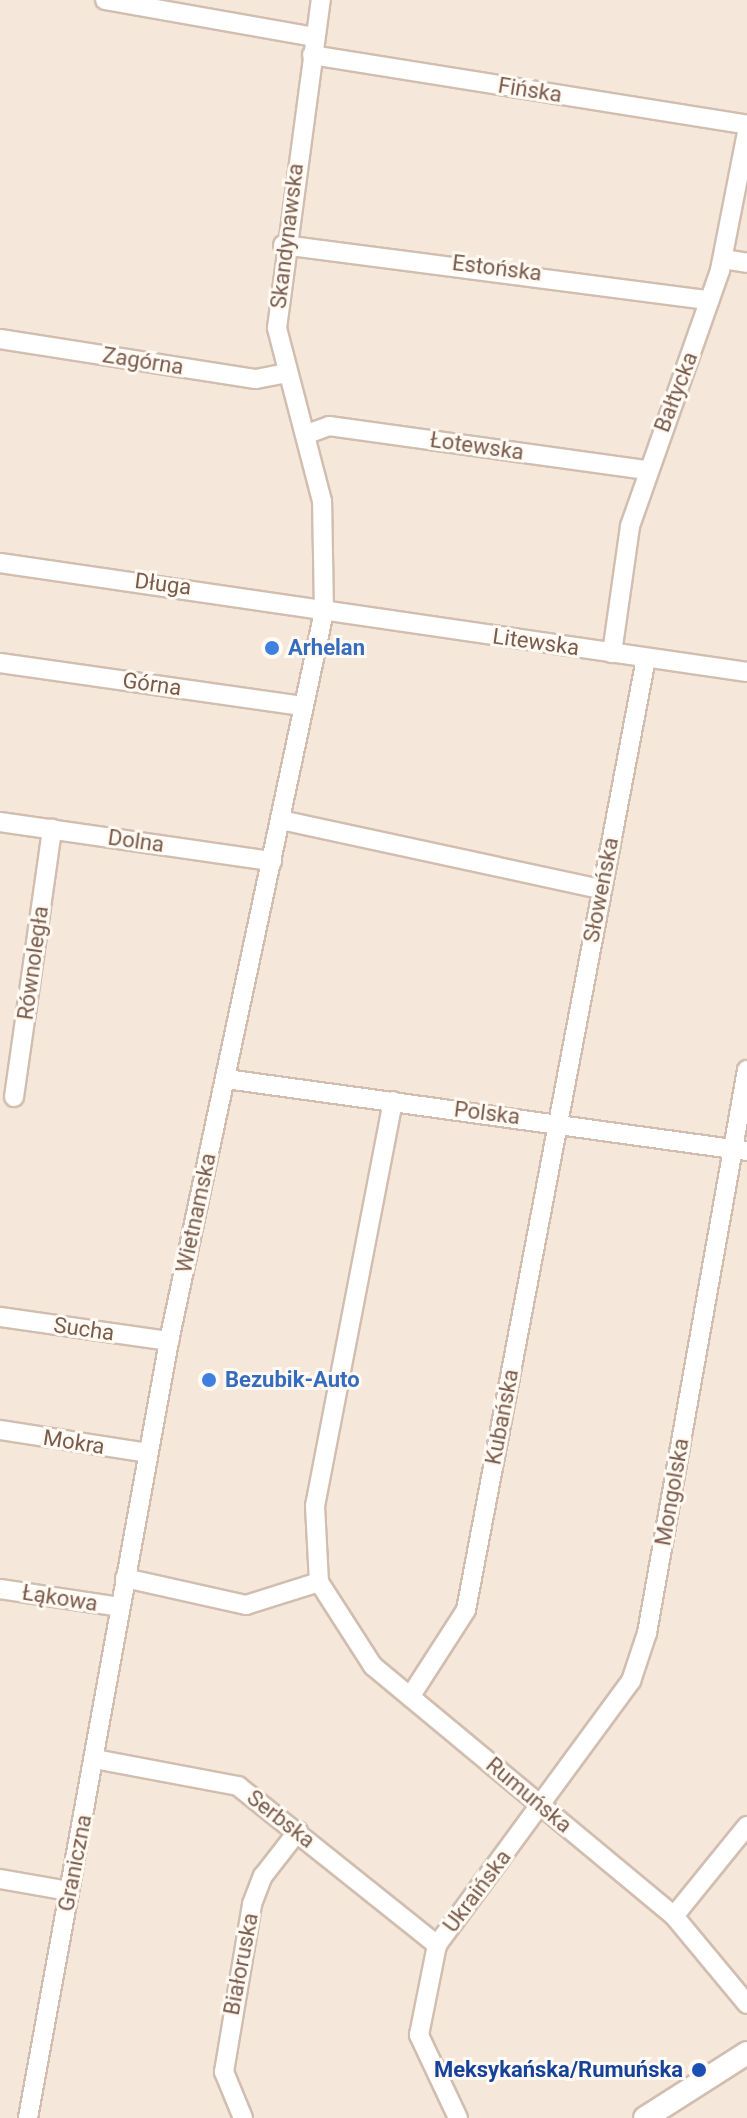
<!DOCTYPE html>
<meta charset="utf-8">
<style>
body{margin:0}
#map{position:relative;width:747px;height:2118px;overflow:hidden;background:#fdf6ec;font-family:Roboto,sans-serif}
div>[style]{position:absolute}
.residential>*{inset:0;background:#f5e8da;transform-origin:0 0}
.roads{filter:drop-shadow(2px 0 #d1beb0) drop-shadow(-2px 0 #d1beb0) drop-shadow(0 2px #d1beb0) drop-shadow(0 -2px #d1beb0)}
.minor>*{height:18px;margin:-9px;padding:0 9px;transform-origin:9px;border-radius:9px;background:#fff}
.tertiary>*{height:22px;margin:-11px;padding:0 11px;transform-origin:11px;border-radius:11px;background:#fff}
.dots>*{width:22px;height:22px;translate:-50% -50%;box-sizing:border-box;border:4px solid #fffaf3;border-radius:50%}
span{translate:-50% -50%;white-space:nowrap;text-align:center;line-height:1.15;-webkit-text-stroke:6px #fffaf3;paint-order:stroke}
.street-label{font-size:22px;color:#7a5c4d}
.shop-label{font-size:22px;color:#366cbe;font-weight:700}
.left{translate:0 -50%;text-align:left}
.transit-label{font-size:22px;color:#164399;font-weight:700}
.right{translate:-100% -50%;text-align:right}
</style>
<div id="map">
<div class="residential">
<i style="left:0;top:0;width:747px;height:2118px"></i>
</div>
<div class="roads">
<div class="minor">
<i style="left:105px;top:0;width:213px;rotate:10deg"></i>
<i style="left:312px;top:55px;width:441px;rotate:9.1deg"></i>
<i style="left:283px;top:245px;width:430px;rotate:7.4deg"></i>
<i style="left:723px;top:259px;width:24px;rotate:9deg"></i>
<i style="left:0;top:339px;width:259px;rotate:8.9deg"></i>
<i style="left:256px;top:379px;width:31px;rotate:-11deg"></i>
<i style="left:310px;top:433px;width:20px;rotate:-20deg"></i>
<i style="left:329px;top:426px;width:319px;rotate:7.9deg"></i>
<i style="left:0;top:563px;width:755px;rotate:8.3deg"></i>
<i style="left:612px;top:653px;width:128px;rotate:-81.9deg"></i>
<i style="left:630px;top:526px;width:271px;rotate:-70.6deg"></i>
<i style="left:720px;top:270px;width:140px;rotate:-78.9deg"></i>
<i style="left:0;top:663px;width:307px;rotate:8.1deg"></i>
<i style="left:281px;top:820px;width:327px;rotate:12.2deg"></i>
<i style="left:0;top:822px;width:275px;rotate:8.2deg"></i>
<i style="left:226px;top:1079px;width:526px;rotate:7.87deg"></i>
<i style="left:14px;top:1097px;width:271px;rotate:-81.9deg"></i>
<i style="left:393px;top:1101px;width:412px;rotate:100.9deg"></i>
<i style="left:315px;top:1506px;width:76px;rotate:87deg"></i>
<i style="left:319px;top:1582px;width:100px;rotate:57.3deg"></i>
<i style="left:373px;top:1666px;width:391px;rotate:39.7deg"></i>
<i style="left:674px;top:1916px;width:114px;rotate:50.3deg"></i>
<i style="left:0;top:1317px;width:171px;rotate:8.1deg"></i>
<i style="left:0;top:1430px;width:150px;rotate:8.8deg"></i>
<i style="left:125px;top:1578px;width:124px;rotate:12.6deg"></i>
<i style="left:246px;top:1605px;width:77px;rotate:-17.5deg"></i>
<i style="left:0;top:1589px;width:121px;rotate:8.5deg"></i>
<i style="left:410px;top:1697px;width:103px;rotate:-57.2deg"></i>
<i style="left:466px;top:1610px;width:969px;rotate:-79.29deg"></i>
<i style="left:95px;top:1759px;width:146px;rotate:10.7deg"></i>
<i style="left:238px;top:1786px;width:255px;rotate:38.6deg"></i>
<i style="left:0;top:1879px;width:70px;rotate:9.9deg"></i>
<i style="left:674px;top:1916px;width:116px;rotate:-51deg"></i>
<i style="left:28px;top:2118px;width:790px;rotate:-79.71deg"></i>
<i style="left:169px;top:1341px;width:745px;rotate:-78deg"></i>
<i style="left:324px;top:612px;width:111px;rotate:-91deg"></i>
<i style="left:322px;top:501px;width:179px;rotate:-104.6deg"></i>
<i style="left:277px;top:328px;width:331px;rotate:-82.4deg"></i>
<i style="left:243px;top:2118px;width:50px;rotate:-112.4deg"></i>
<i style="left:224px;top:2072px;width:170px;rotate:-80.5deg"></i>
<i style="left:252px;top:1904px;width:30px;rotate:-69deg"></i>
<i style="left:263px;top:1876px;width:57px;rotate:-52.1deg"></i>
<i style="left:458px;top:2118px;width:92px;rotate:-115.2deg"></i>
<i style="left:419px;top:2035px;width:92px;rotate:-78.7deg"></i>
<i style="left:437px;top:1945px;width:328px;rotate:-53.7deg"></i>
<i style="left:631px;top:1681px;width:51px;rotate:-71.6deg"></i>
<i style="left:647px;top:1633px;width:572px;rotate:-79.93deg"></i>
</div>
<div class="tertiary">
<i style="left:645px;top:2118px;width:121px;rotate:-32.5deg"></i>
</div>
</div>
<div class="dots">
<i style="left:272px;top:648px;background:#3f7fe0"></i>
<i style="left:209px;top:1380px;background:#3f7fe0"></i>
<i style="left:699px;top:2070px;background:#1a4fb4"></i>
</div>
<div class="street-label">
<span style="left:530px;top:90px;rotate:9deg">Fińska</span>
<span style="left:287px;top:236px;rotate:-83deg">Skandynawska</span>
<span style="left:497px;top:268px;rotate:7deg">Estońska</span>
<span style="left:143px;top:361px;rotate:9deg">Zagórna</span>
<span style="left:676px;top:392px;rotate:-69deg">Bałtycka</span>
<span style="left:477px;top:446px;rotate:8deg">Łotewska</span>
<span style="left:163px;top:584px;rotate:7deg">Długa</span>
<span style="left:536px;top:642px;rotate:8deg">Litewska</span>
<span style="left:152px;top:684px;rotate:8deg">Górna</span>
<span style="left:136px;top:841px;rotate:8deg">Dolna</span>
<span style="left:601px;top:890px;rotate:-79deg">Słoweńska</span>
<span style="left:33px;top:963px;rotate:-82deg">Równoległa</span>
<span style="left:487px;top:1113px;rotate:7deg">Polska</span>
<span style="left:196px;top:1213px;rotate:-78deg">Wietnamska</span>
<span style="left:84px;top:1329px;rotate:8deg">Sucha</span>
<span style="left:502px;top:1417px;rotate:-79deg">Kubańska</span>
<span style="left:74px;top:1442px;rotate:9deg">Mokra</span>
<span style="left:672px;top:1492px;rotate:-80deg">Mongolska</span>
<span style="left:60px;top:1598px;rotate:9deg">Łąkowa</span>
<span style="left:529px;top:1795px;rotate:40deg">Rumuńska</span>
<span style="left:281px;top:1819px;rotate:38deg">Serbska</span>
<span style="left:75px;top:1863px;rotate:-79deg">Graniczna</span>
<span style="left:477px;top:1891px;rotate:-53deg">Ukraińska</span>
<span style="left:241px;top:1964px;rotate:-79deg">Białoruska</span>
</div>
<div class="shop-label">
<span class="left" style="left:288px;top:648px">Arhelan</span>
<span class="left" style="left:225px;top:1380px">Bezubik-Auto</span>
</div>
<div class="transit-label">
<span class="right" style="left:683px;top:2070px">Meksykańska/Rumuńska</span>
</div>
</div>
